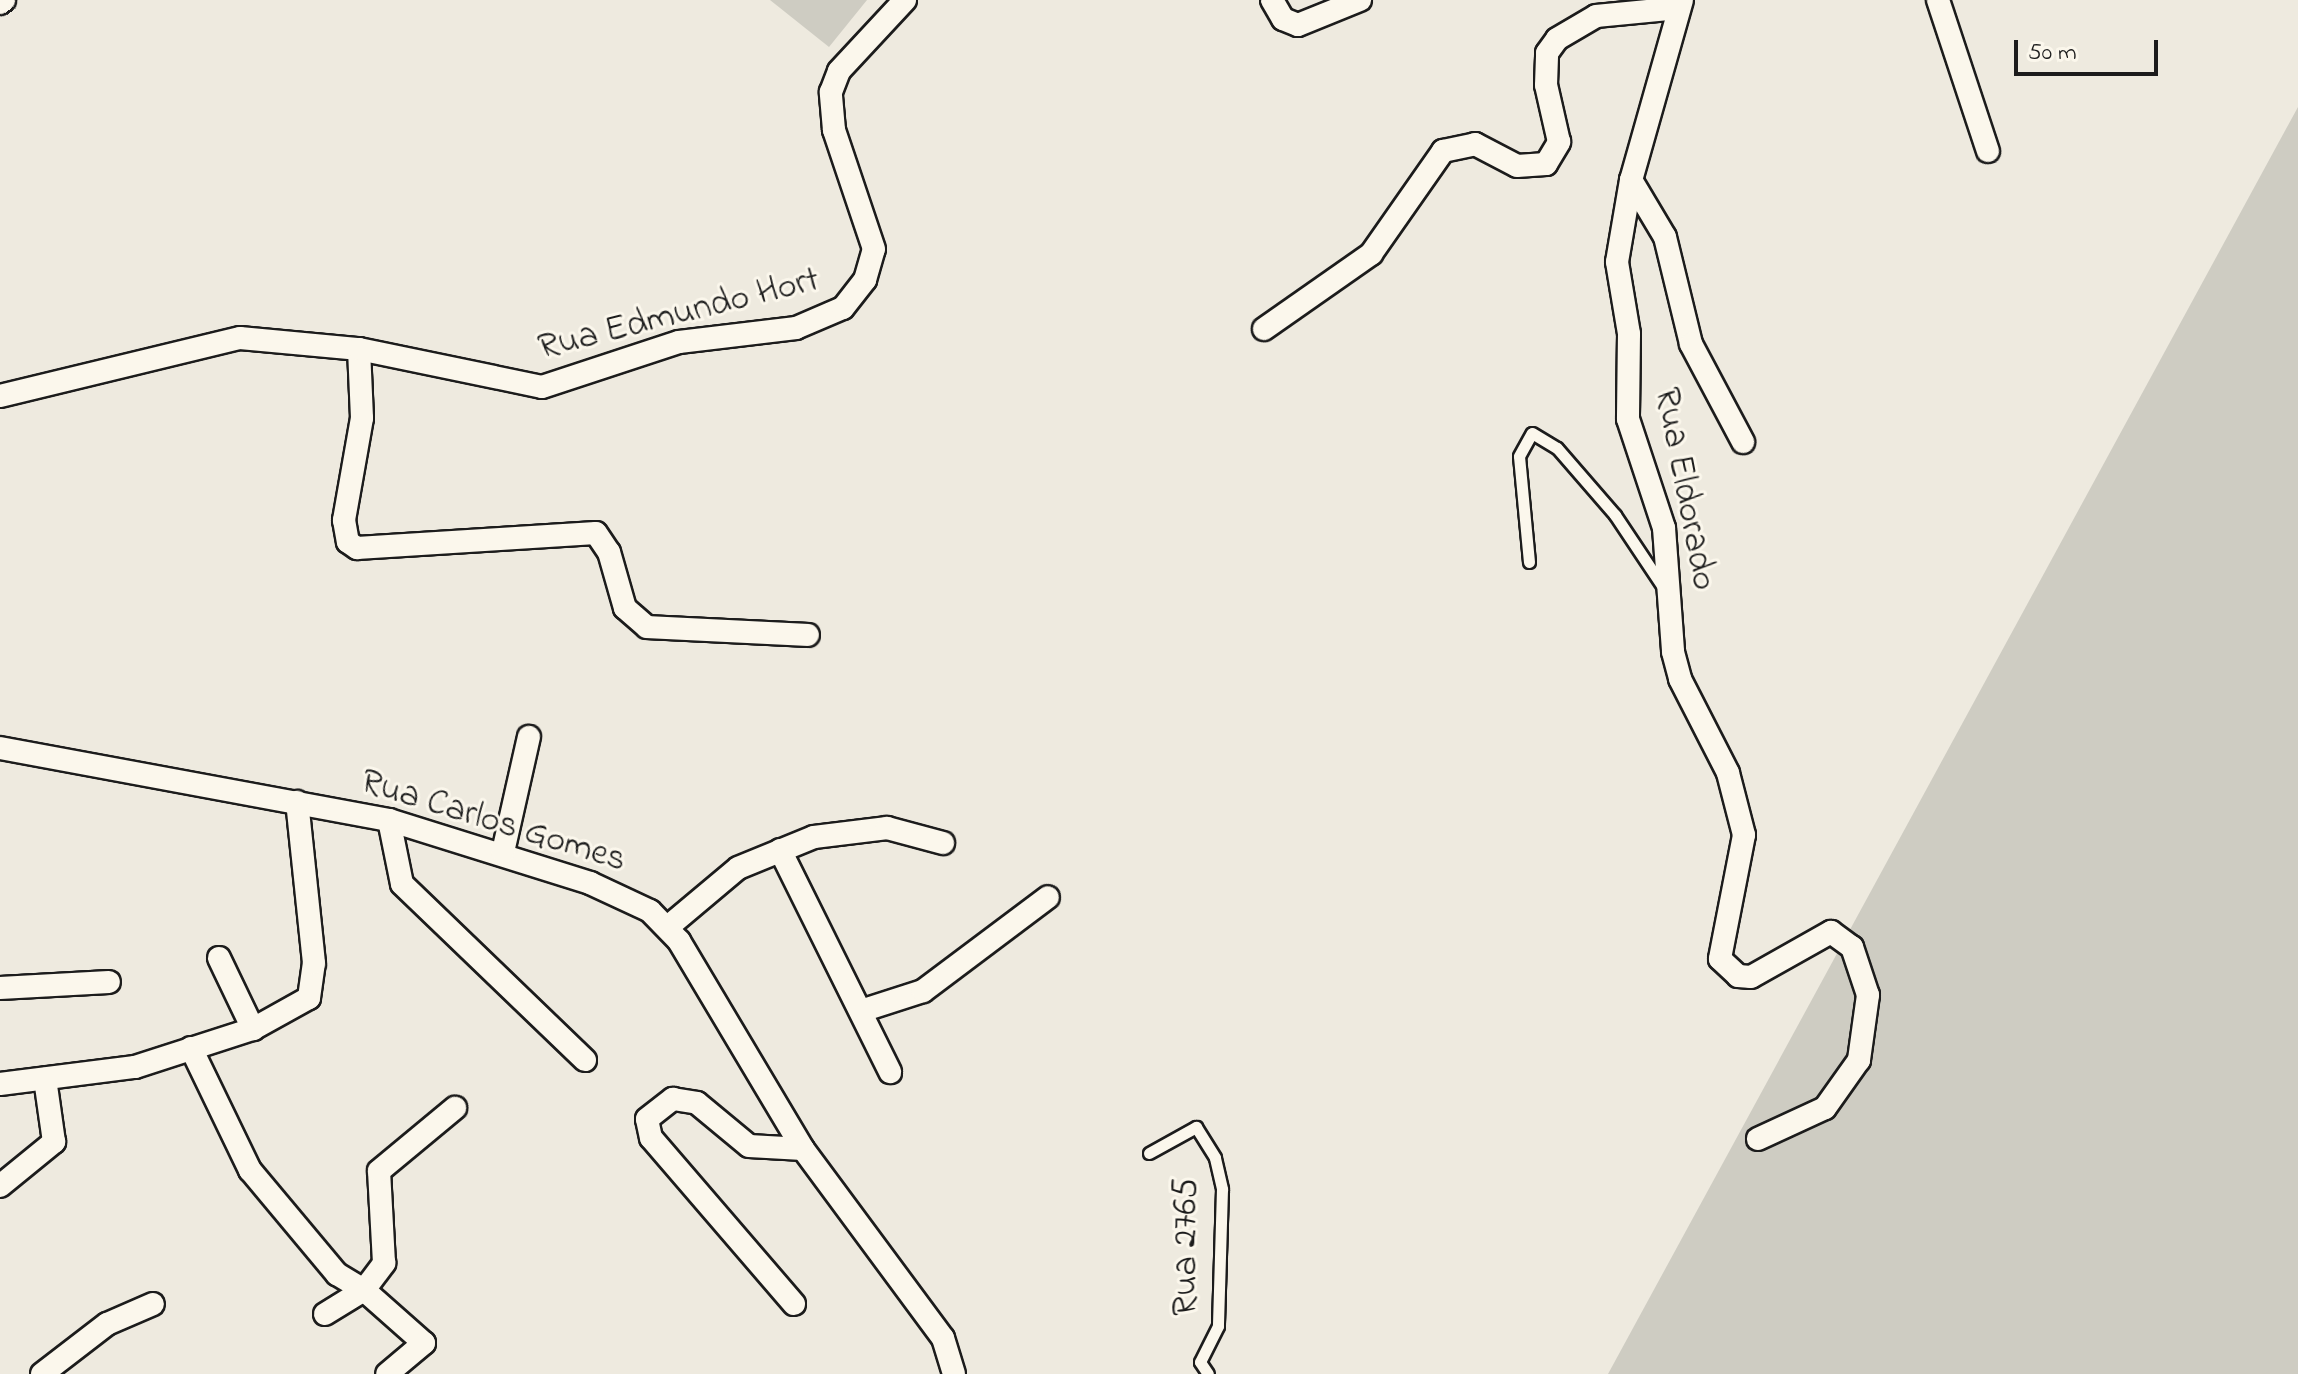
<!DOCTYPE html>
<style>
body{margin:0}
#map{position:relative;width:2298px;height:1374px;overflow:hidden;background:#eeeadf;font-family:"Indie Flower",sans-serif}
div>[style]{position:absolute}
.green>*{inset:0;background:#ceccc2}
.roads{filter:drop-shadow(2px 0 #1c1c1c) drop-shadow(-2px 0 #1c1c1c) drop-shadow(0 2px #1c1c1c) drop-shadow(0 -2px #1c1c1c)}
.service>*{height:11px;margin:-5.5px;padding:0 5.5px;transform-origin:5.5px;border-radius:5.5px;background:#fbf7ec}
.minor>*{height:22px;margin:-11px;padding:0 11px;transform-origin:11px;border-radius:11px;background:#fbf7ec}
span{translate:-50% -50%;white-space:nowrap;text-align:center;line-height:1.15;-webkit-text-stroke:6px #fbf7ec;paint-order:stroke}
.street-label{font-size:36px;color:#1c1c1c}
.scale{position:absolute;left:2014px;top:40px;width:144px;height:36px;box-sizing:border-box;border:4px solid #1c1c1c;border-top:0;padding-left:10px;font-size:24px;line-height:28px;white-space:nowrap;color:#1c1c1c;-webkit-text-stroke:6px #fbf7ec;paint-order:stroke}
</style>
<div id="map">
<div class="green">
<i style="clip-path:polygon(770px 0,867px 0,829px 47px)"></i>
<i style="clip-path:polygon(2298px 107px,2298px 1374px,1608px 1374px)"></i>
</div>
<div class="roads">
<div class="service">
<i style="left:1529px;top:562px;width:106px;rotate:-95.4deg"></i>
<i style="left:1519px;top:456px;width:26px;rotate:-61deg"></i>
<i style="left:1532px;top:433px;width:29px;rotate:31deg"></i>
<i style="left:1557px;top:448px;width:89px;rotate:49.1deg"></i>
<i style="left:1615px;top:515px;width:90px;rotate:56.3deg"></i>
<i style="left:1149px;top:1153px;width:54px;rotate:-29deg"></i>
<i style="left:1196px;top:1127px;width:36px;rotate:58deg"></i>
<i style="left:1215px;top:1158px;width:32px;rotate:77deg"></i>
<i style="left:1222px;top:1189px;width:137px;rotate:91.7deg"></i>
<i style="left:1218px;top:1326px;width:40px;rotate:116.6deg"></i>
<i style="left:1200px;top:1362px;width:14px;rotate:56deg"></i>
</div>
<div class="minor">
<i style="left:1272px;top:0;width:22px;rotate:60deg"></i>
<i style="left:1283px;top:19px;width:16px;rotate:22deg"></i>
<i style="left:1298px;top:25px;width:67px;rotate:-22deg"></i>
<i style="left:1682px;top:0;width:187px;rotate:105.8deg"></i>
<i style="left:1631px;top:180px;width:83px;rotate:99.7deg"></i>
<i style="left:1617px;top:262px;width:73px;rotate:80.5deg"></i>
<i style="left:1629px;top:334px;width:85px;rotate:90.7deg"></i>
<i style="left:1628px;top:419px;width:115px;rotate:71.7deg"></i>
<i style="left:1664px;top:528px;width:124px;rotate:85.8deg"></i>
<i style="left:1673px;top:652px;width:28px;rotate:75deg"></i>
<i style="left:1680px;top:679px;width:106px;rotate:62.9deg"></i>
<i style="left:1728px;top:773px;width:64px;rotate:75.5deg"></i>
<i style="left:1744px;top:835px;width:126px;rotate:101deg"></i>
<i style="left:1720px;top:959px;width:25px;rotate:43deg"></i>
<i style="left:1738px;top:976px;width:13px;rotate:4deg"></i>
<i style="left:1751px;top:977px;width:92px;rotate:-29.4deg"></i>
<i style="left:1831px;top:932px;width:26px;rotate:36deg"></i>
<i style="left:1852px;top:947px;width:51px;rotate:71.6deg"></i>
<i style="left:1868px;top:995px;width:66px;rotate:97.9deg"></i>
<i style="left:1859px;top:1060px;width:59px;rotate:125.3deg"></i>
<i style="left:1825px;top:1108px;width:74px;rotate:155.2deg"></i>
<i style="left:1938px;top:0;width:159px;rotate:71.7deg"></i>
<i style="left:0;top:3px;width:5px;rotate:-37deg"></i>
<i style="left:1631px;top:180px;width:66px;rotate:59.2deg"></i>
<i style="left:1665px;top:237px;width:110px;rotate:76.3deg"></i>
<i style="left:1691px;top:344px;width:111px;rotate:62deg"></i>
<i style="left:1264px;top:329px;width:131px;rotate:-35deg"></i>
<i style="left:1371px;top:254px;width:126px;rotate:-55deg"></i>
<i style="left:1443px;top:151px;width:33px;rotate:-12deg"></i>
<i style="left:1475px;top:144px;width:47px;rotate:27.6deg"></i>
<i style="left:1517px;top:166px;width:29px;rotate:-4deg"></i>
<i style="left:1546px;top:164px;width:26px;rotate:-59deg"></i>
<i style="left:1559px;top:142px;width:58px;rotate:-102.8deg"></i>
<i style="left:1546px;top:85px;width:32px;rotate:-88deg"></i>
<i style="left:1547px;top:53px;width:17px;rotate:-54deg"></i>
<i style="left:1557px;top:39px;width:45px;rotate:-30.5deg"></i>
<i style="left:1596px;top:16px;width:83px;rotate:-5.5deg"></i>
<i style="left:359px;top:349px;width:69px;rotate:87.5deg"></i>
<i style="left:362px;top:418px;width:104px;rotate:100deg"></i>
<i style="left:344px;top:520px;width:22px;rotate:80deg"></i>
<i style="left:348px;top:542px;width:11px;rotate:34deg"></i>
<i style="left:357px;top:548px;width:239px;rotate:-3.6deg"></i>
<i style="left:596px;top:533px;width:23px;rotate:56deg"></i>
<i style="left:609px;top:552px;width:58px;rotate:74.1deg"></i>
<i style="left:625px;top:608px;width:29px;rotate:41deg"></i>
<i style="left:647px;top:627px;width:161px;rotate:2.8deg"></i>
<i style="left:0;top:396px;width:247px;rotate:-13.6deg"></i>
<i style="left:240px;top:338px;width:120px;rotate:5.3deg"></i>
<i style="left:359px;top:349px;width:187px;rotate:11.7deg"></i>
<i style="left:542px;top:387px;width:144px;rotate:-18.2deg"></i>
<i style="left:679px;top:342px;width:118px;rotate:-6.8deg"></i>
<i style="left:796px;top:328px;width:51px;rotate:-23.1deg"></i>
<i style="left:843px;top:308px;width:36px;rotate:-52deg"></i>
<i style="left:865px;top:280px;width:32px;rotate:-74deg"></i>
<i style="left:874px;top:249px;width:126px;rotate:-108.6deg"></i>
<i style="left:834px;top:130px;width:38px;rotate:-95deg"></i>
<i style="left:831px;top:92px;width:22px;rotate:-69deg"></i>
<i style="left:839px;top:71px;width:97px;rotate:-47.1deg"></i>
<i style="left:0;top:748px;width:396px;rotate:10.5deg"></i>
<i style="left:389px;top:820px;width:211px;rotate:17.4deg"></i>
<i style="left:590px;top:883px;width:66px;rotate:25deg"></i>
<i style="left:650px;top:911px;width:42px;rotate:46deg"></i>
<i style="left:679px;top:941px;width:242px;rotate:59.2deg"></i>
<i style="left:803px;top:1149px;width:235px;rotate:53.5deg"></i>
<i style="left:943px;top:1338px;width:38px;rotate:73deg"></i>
<i style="left:389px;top:820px;width:65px;rotate:78.5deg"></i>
<i style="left:402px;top:884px;width:254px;rotate:43.9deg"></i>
<i style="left:780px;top:850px;width:248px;rotate:63.6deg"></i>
<i style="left:503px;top:852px;width:118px;rotate:-77.3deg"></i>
<i style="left:669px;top:926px;width:90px;rotate:-40deg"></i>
<i style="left:738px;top:868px;width:82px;rotate:-22.2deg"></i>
<i style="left:814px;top:837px;width:74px;rotate:-7deg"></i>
<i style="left:887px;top:828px;width:58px;rotate:15deg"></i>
<i style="left:219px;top:958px;width:79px;rotate:64.4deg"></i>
<i style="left:0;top:988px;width:109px;rotate:-3.2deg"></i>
<i style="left:864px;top:1010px;width:62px;rotate:-17.9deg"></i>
<i style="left:923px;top:991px;width:156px;rotate:-36.9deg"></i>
<i style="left:191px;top:1048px;width:136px;rotate:64.2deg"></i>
<i style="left:250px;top:1170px;width:136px;rotate:50.1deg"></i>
<i style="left:337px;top:1274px;width:31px;rotate:31deg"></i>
<i style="left:364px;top:1290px;width:34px;rotate:-53deg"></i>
<i style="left:384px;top:1263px;width:92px;rotate:-93.1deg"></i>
<i style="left:379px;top:1171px;width:99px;rotate:-39.7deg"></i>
<i style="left:0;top:1084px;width:136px;rotate:-7.2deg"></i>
<i style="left:135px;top:1067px;width:124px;rotate:-17.9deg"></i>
<i style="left:253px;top:1029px;width:64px;rotate:-29deg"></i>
<i style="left:309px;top:998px;width:35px;rotate:-82deg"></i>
<i style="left:314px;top:963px;width:162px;rotate:-96deg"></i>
<i style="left:0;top:1186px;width:70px;rotate:-39.2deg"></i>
<i style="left:54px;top:1142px;width:64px;rotate:-98.1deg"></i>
<i style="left:794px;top:1304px;width:219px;rotate:-130.7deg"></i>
<i style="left:651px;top:1138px;width:19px;rotate:-102deg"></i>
<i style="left:647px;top:1119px;width:33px;rotate:-38deg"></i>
<i style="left:673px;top:1099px;width:24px;rotate:9deg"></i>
<i style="left:697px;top:1103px;width:67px;rotate:39.6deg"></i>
<i style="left:749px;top:1146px;width:54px;rotate:3.2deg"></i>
<i style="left:325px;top:1314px;width:46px;rotate:-31.6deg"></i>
<i style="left:364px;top:1290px;width:80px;rotate:41.5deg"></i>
<i style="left:424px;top:1343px;width:48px;rotate:140deg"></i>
<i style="left:42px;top:1374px;width:82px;rotate:-37.6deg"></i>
<i style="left:107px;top:1324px;width:50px;rotate:-23.5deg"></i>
</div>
</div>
<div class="street-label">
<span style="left:679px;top:315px;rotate:-14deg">Rua Edmundo Hort</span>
<span style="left:1684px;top:489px;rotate:79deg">Rua Eldorado</span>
<span style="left:493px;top:822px;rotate:17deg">Rua Carlos Gomes</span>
<span style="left:1187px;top:1247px;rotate:-90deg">Rua 2765</span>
</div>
<div class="scale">50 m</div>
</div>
